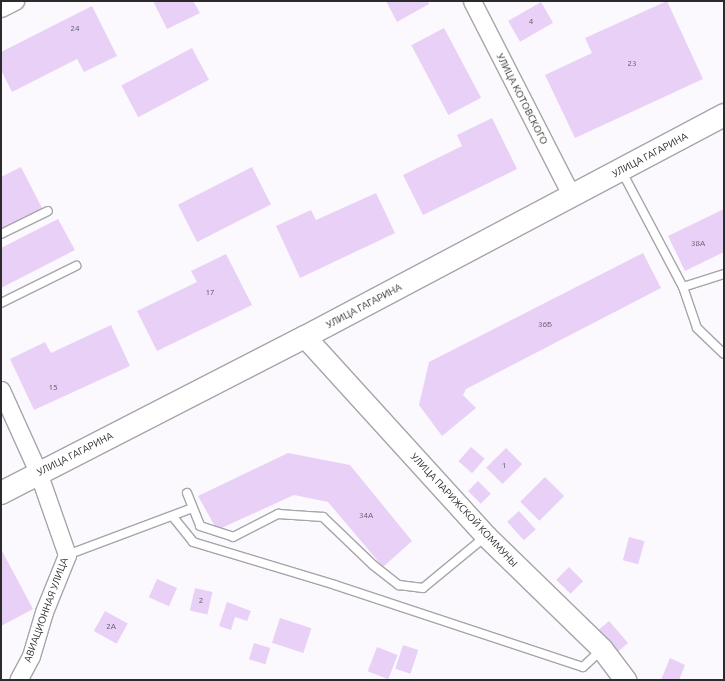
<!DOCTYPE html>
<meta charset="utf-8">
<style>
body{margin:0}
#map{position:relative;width:725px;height:681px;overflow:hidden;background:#fbf9fe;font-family:Ubuntu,sans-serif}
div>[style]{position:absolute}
.building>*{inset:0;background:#e8d0f7;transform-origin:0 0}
.roads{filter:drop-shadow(1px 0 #a6a5aa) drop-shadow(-1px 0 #a6a5aa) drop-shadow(0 1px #a6a5aa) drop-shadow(0 -1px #a6a5aa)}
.service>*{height:8px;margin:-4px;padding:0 4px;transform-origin:4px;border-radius:4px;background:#fff}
.minor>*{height:17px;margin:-8.5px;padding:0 8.5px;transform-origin:8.5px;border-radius:8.5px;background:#fff}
.tertiary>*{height:21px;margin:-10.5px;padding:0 10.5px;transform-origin:10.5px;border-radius:10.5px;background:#fff}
.secondary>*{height:22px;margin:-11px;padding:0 11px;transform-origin:11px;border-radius:11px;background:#fff}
span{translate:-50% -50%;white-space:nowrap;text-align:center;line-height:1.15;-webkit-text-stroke:3px #fff;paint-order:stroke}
.number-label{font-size:8px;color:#5a5460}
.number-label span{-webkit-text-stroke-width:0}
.street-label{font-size:10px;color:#2b2b2d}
.frame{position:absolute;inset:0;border:2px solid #2b2b2d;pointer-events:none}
</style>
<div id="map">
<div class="building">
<i style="clip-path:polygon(153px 1px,193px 1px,200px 13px,167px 29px)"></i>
<i style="clip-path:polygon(386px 1px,428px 1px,429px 4px,397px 22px)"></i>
<i style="clip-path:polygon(667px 1px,703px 79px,575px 138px,545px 75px,592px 53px,585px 38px)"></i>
<i style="left:541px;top:2px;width:24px;height:38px;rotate:60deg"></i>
<i style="clip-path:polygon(92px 6px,117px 56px,84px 72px,77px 59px,12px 92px,1px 70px,1px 52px)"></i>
<i style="left:444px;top:28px;width:79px;height:37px;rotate:62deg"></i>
<i style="left:192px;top:48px;width:36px;height:80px;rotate:62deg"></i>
<i style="clip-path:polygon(492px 118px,517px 169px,423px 215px,403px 175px,462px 146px,457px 135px)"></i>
<i style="clip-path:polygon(21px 167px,43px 210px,1px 230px,1px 177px)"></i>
<i style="left:252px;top:167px;width:42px;height:83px;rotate:63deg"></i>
<i style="clip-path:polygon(376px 193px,395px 233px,300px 278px,276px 226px,311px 210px,316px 220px)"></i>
<i style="clip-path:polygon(724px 209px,724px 252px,685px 271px,668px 236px)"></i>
<i style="clip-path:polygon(58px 219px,75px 250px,1px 288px,1px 248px)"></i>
<i style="clip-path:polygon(643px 253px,661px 288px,466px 389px,463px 395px,476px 408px,442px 436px,419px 405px,429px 362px)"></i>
<i style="clip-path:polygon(226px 254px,252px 305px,157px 351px,137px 311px,197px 282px,191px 271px)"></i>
<i style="clip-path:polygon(111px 325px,130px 366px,34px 410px,10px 359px,45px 342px,51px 353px)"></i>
<i style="left:471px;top:447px;width:18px;height:19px;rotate:41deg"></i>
<i style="left:506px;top:448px;width:23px;height:28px;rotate:45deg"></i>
<i style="clip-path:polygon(288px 453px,350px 465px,412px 541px,383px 567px,328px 502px,294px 495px,217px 530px,198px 496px)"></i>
<i style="left:545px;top:477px;width:27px;height:35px;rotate:45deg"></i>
<i style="left:478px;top:481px;width:18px;height:14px;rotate:45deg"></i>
<i style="left:519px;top:511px;width:25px;height:16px;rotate:48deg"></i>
<i style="left:629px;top:537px;width:16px;height:24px;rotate:15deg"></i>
<i style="clip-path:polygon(1px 549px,33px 609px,1px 626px)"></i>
<i style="left:569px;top:567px;width:20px;height:18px;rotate:45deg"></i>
<i style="left:157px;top:579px;width:22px;height:20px;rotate:24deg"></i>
<i style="left:195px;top:588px;width:18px;height:23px;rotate:13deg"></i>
<i style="clip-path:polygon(227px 602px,251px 611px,247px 621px,235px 617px,231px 630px,219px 626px)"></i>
<i style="left:105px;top:611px;width:26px;height:23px;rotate:29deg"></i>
<i style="left:280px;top:618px;width:33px;height:26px;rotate:18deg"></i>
<i style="left:609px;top:621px;width:29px;height:15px;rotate:49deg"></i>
<i style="left:254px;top:643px;width:17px;height:17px;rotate:17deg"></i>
<i style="left:403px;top:645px;width:16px;height:25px;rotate:18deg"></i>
<i style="left:377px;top:647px;width:22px;height:26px;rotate:21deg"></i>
<i style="clip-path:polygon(670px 658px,685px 665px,679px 680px,661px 680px)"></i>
</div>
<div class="roads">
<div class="service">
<i style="left:621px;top:170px;width:132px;rotate:62.1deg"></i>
<i style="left:683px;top:287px;width:43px;rotate:71.1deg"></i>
<i style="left:697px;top:328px;width:37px;rotate:44deg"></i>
<i style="left:1px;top:234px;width:52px;rotate:-26.1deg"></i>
<i style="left:683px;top:287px;width:43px;rotate:-17.6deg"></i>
<i style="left:1px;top:303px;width:84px;rotate:-26.3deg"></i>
<i style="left:187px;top:493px;width:35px;rotate:68deg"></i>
<i style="left:200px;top:526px;width:35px;rotate:18deg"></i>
<i style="left:233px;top:537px;width:51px;rotate:-27.1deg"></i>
<i style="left:278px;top:514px;width:45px;rotate:3.8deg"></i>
<i style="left:323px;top:517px;width:69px;rotate:43.8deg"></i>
<i style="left:373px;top:565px;width:33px;rotate:38deg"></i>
<i style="left:399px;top:585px;width:24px;rotate:7deg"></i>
<i style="left:423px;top:588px;width:82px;rotate:-39.5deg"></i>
<i style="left:173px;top:517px;width:32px;rotate:51deg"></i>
<i style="left:193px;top:542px;width:148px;rotate:16.8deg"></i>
<i style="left:335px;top:585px;width:261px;rotate:18.3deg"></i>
<i style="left:583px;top:667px;width:26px;rotate:-43deg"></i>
<i style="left:67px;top:555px;width:134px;rotate:-20.5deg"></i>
</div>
<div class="minor">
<i style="left:472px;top:1px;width:219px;rotate:62.9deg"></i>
<i style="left:1px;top:8px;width:16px;rotate:-27deg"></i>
<i style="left:1px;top:390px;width:90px;rotate:65.7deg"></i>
<i style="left:38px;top:472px;width:88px;rotate:70.7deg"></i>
<i style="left:67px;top:555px;width:61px;rotate:112deg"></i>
<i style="left:44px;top:612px;width:46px;rotate:106.5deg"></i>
<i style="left:31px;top:656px;width:27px;rotate:118deg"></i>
</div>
<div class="tertiary">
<i style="left:305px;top:337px;width:269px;rotate:47.7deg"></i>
<i style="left:486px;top:536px;width:162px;rotate:44.2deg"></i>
<i style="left:602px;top:649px;width:39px;rotate:53deg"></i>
</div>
<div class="secondary">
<i style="left:1px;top:493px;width:342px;rotate:-27.2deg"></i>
<i style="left:305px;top:337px;width:474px;rotate:-27.9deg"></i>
</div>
</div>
<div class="number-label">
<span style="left:531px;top:22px">4</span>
<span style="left:75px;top:29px">24</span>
<span style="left:632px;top:64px">23</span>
<span style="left:698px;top:244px">38А</span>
<span style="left:210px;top:293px">17</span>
<span style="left:545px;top:325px">36Б</span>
<span style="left:53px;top:388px">15</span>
<span style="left:504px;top:466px">1</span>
<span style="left:366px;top:516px">34А</span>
<span style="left:201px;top:601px">2</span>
<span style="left:111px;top:627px">2А</span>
</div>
<div class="street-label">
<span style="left:522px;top:99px;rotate:63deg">УЛИЦА КОТОВСКОГО</span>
<span style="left:650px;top:155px;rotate:-28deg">УЛИЦА ГАГАРИНА</span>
<span style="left:364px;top:306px;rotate:-28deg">УЛИЦА ГАГАРИНА</span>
<span style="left:75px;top:454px;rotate:-27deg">УЛИЦА ГАГАРИНА</span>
<span style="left:464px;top:510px;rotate:47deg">УЛИЦА ПАРИЖСКОЙ КОММУНЫ</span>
<span style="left:46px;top:610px;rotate:-70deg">АВИАЦИОННАЯ УЛИЦА</span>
</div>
<div class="frame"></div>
</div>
